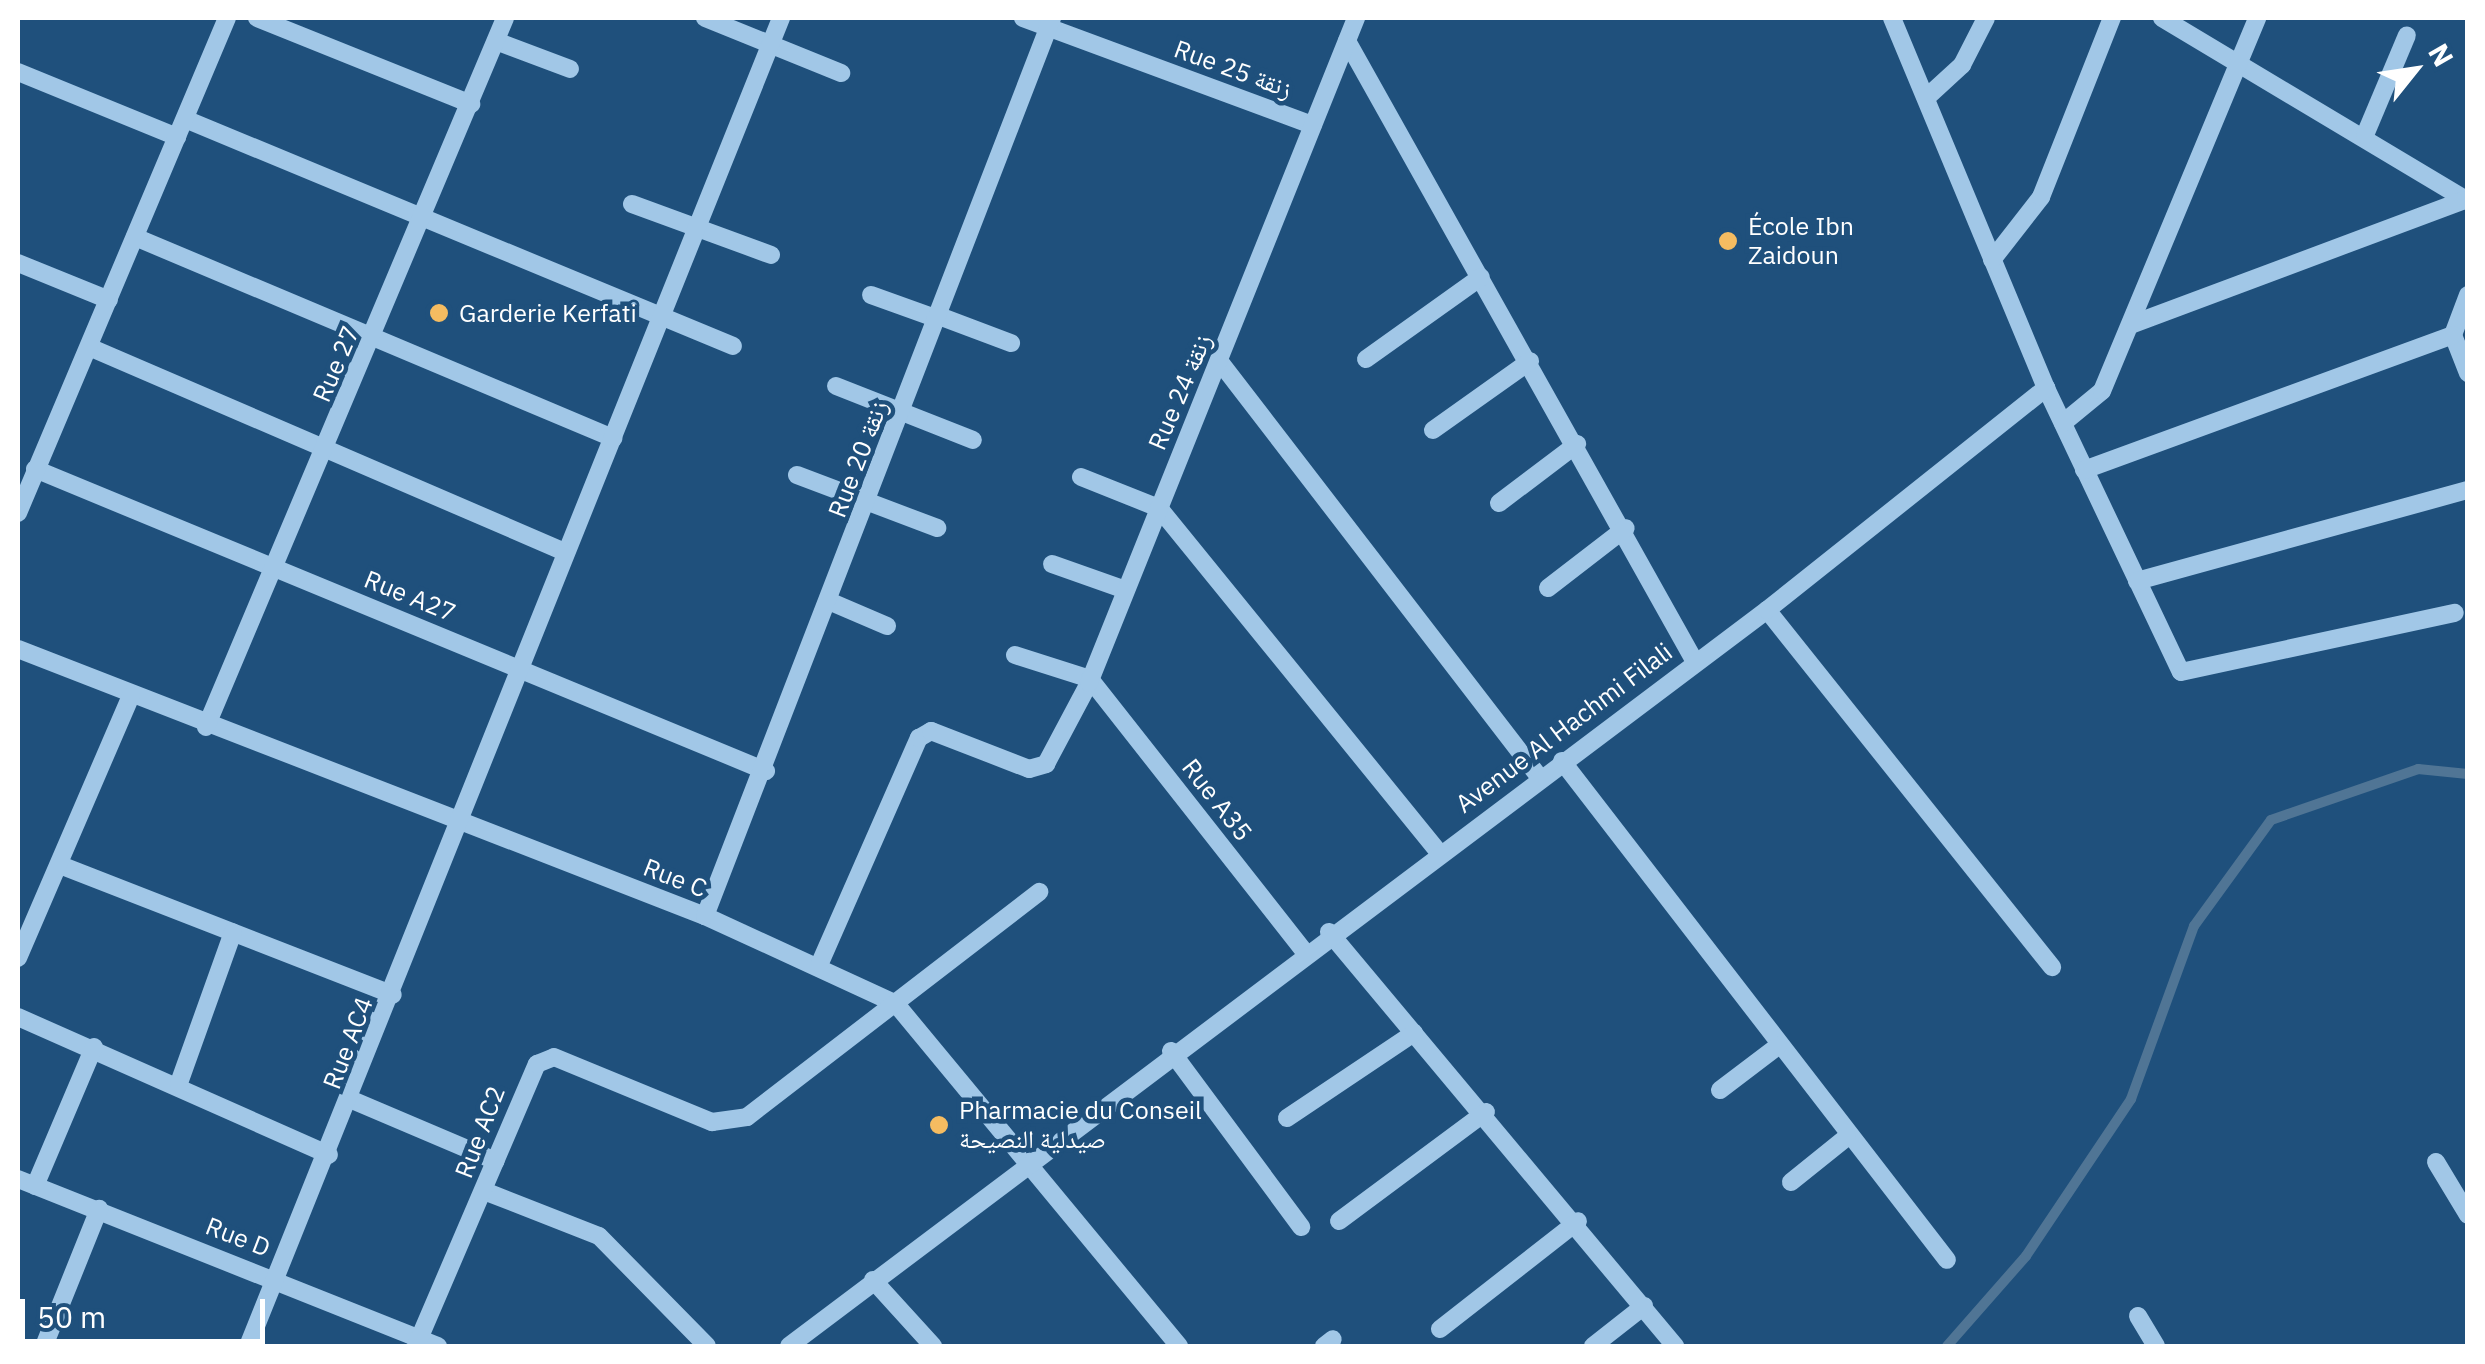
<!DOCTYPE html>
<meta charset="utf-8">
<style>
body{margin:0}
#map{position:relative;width:2485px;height:1364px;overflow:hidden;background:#1f507c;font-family:"IBM Plex Sans","Noto Naskh Arabic",sans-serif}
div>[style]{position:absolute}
.stream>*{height:10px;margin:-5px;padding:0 5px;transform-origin:5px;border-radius:5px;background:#507595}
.minor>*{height:18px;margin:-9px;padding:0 9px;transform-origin:9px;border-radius:9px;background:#a1c7e7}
.dots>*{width:28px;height:28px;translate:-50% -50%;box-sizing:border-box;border:5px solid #1f507c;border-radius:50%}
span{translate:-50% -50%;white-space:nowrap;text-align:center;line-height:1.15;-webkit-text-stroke:9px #1f507c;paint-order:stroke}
.street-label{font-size:25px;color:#fff}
.poi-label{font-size:25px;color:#fff}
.left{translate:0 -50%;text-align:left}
.frame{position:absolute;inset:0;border:20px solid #fff;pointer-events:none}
.north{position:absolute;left:2365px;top:20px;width:100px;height:100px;-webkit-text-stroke:8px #1f507c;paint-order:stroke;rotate:60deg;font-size:28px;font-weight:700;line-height:40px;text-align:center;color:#fff}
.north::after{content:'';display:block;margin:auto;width:35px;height:45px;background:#fff;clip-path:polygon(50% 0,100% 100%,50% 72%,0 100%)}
.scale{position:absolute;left:20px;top:1299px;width:245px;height:45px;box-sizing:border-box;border:5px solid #fff;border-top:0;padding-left:12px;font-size:30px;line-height:35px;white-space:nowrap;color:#fff;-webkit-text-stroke:8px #1f507c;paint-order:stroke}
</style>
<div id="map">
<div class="stream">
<i style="left:1947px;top:1346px;width:120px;rotate:-48.7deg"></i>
<i style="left:2026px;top:1256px;width:189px;rotate:-56.2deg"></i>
<i style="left:2131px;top:1099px;width:184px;rotate:-70deg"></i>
<i style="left:2194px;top:926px;width:131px;rotate:-54deg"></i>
<i style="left:2271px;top:820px;width:156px;rotate:-19.1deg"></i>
<i style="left:2418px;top:769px;width:50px;rotate:5.7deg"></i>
</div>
<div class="minor">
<i style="left:257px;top:18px;width:231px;rotate:21.9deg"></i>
<i style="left:705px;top:18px;width:147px;rotate:22deg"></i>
<i style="left:1023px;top:18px;width:309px;rotate:20.3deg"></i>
<i style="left:1892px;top:18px;width:401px;rotate:67.4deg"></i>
<i style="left:2046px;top:388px;width:314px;rotate:64.6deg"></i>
<i style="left:2181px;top:672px;width:280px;rotate:-12.2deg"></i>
<i style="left:2162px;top:18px;width:357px;rotate:30.9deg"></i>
<i style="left:496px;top:41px;width:79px;rotate:20.7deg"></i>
<i style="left:1347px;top:41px;width:712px;rotate:60.73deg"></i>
<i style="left:18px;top:72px;width:172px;rotate:22.2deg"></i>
<i style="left:1926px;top:98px;width:49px;rotate:-42.5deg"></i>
<i style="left:1962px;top:65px;width:53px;rotate:-62.9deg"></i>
<i style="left:185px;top:119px;width:593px;rotate:22.5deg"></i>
<i style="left:2365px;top:135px;width:108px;rotate:-67.2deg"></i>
<i style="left:632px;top:204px;width:148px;rotate:20.1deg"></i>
<i style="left:135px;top:237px;width:519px;rotate:22.81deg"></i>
<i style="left:1992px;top:260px;width:80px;rotate:-52.1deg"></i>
<i style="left:2041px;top:197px;width:193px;rotate:-68.4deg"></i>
<i style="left:18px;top:263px;width:98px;rotate:22.1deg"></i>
<i style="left:871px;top:295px;width:71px;rotate:19.7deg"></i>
<i style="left:2468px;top:295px;width:43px;rotate:110.6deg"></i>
<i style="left:2453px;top:335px;width:41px;rotate:68.5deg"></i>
<i style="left:939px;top:316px;width:77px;rotate:20.6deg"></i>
<i style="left:2133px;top:324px;width:354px;rotate:-20.5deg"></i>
<i style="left:89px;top:347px;width:518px;rotate:23.3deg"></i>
<i style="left:1366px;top:359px;width:141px;rotate:-35.5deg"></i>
<i style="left:1220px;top:362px;width:525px;rotate:52.43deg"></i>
<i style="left:836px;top:386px;width:147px;rotate:21.5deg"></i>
<i style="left:2063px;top:423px;width:50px;rotate:-39.4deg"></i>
<i style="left:2102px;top:391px;width:404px;rotate:-67.4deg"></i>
<i style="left:1433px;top:430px;width:119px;rotate:-35.4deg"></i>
<i style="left:35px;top:469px;width:791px;rotate:22.45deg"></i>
<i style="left:2084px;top:470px;width:393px;rotate:-20.1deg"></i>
<i style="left:797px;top:475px;width:150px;rotate:20.7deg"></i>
<i style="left:1081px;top:477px;width:84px;rotate:21.7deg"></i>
<i style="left:1159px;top:508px;width:444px;rotate:50.9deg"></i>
<i style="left:1499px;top:503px;width:98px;rotate:-37.1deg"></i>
<i style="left:18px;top:513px;width:537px;rotate:-67.11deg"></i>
<i style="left:1052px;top:564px;width:78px;rotate:19.4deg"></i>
<i style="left:2137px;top:581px;width:343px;rotate:-15.4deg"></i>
<i style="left:1548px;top:588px;width:98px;rotate:-37.6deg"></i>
<i style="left:831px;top:602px;width:61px;rotate:23.2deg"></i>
<i style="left:1767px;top:610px;width:457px;rotate:51.4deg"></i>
<i style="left:18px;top:649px;width:737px;rotate:21.24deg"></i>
<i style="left:705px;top:916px;width:210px;rotate:24.7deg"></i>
<i style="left:896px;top:1004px;width:444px;rotate:50.4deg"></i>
<i style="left:1015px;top:655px;width:79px;rotate:17.7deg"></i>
<i style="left:1090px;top:679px;width:347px;rotate:51.8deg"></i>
<i style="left:206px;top:727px;width:769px;rotate:-67.13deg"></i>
<i style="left:1562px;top:761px;width:630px;rotate:52.35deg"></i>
<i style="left:60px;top:865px;width:357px;rotate:21.3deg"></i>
<i style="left:705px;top:916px;width:963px;rotate:-68.87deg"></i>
<i style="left:1329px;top:932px;width:540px;rotate:50.11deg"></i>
<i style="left:18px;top:958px;width:286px;rotate:-66.7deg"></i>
<i style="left:820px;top:963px;width:246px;rotate:-66.3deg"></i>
<i style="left:919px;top:738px;width:14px;rotate:-30deg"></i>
<i style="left:931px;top:731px;width:105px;rotate:21.2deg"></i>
<i style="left:1029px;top:769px;width:18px;rotate:-16deg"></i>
<i style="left:1046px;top:764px;width:92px;rotate:-62deg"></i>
<i style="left:1089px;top:683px;width:717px;rotate:-68.12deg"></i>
<i style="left:18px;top:1017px;width:340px;rotate:23.9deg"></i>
<i style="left:1171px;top:1051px;width:219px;rotate:53.5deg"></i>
<i style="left:179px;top:1083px;width:160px;rotate:-70.3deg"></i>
<i style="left:1720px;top:1090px;width:73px;rotate:-37.2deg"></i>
<i style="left:352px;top:1100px;width:156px;rotate:23deg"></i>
<i style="left:1287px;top:1118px;width:153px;rotate:-33.8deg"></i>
<i style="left:2436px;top:1162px;width:62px;rotate:58.9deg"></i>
<i style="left:18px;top:1179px;width:452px;rotate:21.7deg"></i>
<i style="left:1791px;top:1182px;width:72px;rotate:-38.8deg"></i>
<i style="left:35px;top:1186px;width:151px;rotate:-67deg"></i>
<i style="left:484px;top:1191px;width:123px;rotate:21.4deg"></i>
<i style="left:599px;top:1236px;width:154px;rotate:45.5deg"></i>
<i style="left:1339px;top:1221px;width:183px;rotate:-36.6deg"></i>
<i style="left:873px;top:1280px;width:89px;rotate:47.7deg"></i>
<i style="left:2138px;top:1316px;width:35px;rotate:59deg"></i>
<i style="left:1440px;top:1329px;width:175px;rotate:-38deg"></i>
<i style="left:44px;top:1346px;width:148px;rotate:-68.1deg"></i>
<i style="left:248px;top:1346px;width:1431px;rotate:-68.13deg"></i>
<i style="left:416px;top:1346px;width:307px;rotate:-66.8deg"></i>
<i style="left:537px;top:1064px;width:18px;rotate:-22deg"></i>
<i style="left:554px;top:1057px;width:171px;rotate:22.4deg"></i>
<i style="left:712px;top:1122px;width:35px;rotate:-8deg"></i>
<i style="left:747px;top:1117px;width:369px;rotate:-37.6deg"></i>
<i style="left:789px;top:1346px;width:1224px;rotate:-36.96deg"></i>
<i style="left:1767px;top:610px;width:357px;rotate:-38.5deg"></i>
<i style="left:1324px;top:1346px;width:11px;rotate:-38deg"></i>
<i style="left:1593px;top:1346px;width:65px;rotate:-38.1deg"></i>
</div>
<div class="dots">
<i style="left:1728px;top:241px;background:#f5bc61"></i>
<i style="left:439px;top:313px;background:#f5bc61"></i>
<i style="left:939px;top:1125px;background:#f5bc61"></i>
</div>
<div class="street-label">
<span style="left:1233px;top:69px;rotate:20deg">Rue 25 زنقة</span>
<span style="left:336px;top:364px;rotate:-67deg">Rue 27</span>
<span style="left:1180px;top:392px;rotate:-67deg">Rue 24 زنقة</span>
<span style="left:858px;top:459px;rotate:-69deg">Rue 20 زنقة</span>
<span style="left:410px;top:596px;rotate:22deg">Rue A27</span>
<span style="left:1564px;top:728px;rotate:-37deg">Avenue Al Hachmi Filali</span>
<span style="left:1217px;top:800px;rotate:52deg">Rue A35</span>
<span style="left:675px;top:878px;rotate:21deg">Rue C</span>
<span style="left:348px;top:1043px;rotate:-69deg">Rue AC4</span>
<span style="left:480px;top:1132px;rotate:-69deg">Rue AC2</span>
<span style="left:238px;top:1237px;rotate:21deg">Rue D</span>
</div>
<div class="poi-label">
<span class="left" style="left:1748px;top:241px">École Ibn<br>Zaidoun</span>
<span class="left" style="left:459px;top:313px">Garderie Kerfati</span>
<span class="left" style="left:959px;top:1125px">Pharmacie du Conseil<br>صيدلية النصيحة</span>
</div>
<div class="frame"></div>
<div class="north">N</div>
<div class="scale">50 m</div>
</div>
